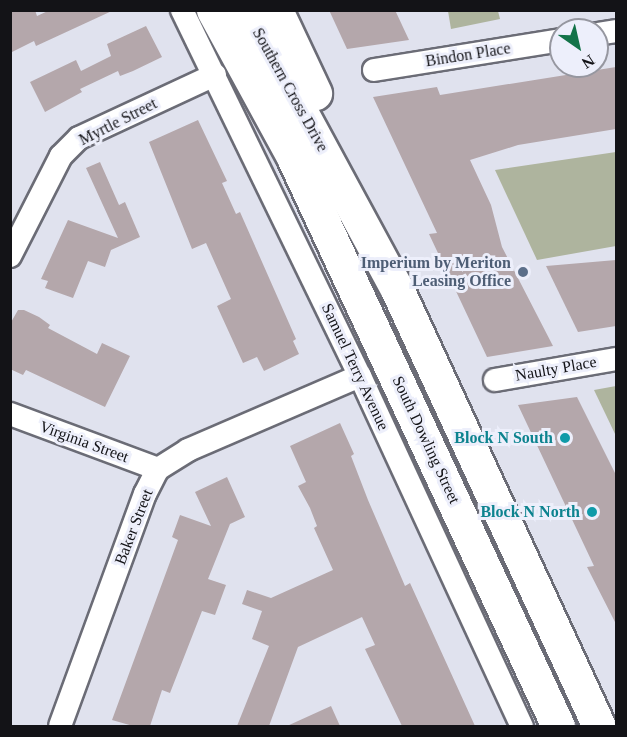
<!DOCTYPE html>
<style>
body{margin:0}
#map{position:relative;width:627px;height:737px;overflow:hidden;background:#e0e2ee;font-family:"Times New Roman",serif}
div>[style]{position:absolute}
.green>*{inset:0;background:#aeb49e}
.building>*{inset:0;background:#b4a7ab}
.roads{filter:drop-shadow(2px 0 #6b6c76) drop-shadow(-2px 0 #6b6c76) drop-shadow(0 2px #6b6c76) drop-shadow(0 -2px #6b6c76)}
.minor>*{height:22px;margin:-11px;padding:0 11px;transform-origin:11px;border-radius:11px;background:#fff}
.highway>*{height:33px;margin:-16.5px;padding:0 16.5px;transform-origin:16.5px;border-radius:16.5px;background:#fff}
.dots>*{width:16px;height:16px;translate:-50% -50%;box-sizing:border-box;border:3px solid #edeffb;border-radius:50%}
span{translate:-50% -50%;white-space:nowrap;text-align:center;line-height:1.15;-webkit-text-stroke:6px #edeffb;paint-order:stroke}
.street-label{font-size:16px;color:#131317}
.service-label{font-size:16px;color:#4e5e75;font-weight:700}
.right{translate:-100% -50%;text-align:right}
.culture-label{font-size:16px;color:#0d838f;font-weight:700}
.frame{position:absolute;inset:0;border:12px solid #131317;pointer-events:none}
.north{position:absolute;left:549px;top:18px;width:60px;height:60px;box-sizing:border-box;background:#edeffb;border:2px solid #9697a0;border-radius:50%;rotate:146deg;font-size:16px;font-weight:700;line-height:24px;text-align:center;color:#131317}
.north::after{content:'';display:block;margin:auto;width:21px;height:27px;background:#137349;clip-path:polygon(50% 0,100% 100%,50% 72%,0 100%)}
</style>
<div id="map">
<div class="green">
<i style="clip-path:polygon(448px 11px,498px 11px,500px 19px,451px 29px)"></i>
<i style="clip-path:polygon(616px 152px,616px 246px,537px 260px,495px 170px)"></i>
<i style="clip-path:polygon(616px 386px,616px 436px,594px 390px)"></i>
</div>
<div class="building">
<i style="clip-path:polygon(10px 10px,35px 10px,37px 16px,50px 10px,114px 10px,36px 46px,34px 41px,10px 53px)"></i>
<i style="clip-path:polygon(329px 10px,395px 10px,409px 40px,347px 49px)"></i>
<i style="clip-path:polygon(146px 26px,162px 57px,133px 71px,120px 76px,118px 71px,80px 89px,82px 92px,45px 112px,30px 82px,76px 60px,81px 71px,111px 56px,107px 44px)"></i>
<i style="clip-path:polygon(616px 67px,616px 129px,518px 145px,470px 160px,491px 205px,502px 247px,553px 346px,487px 357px,429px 234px,437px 233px,373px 97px,437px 87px,440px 95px)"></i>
<i style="clip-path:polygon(198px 120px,227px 181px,222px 183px,236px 214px,240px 212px,296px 339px,293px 341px,299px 354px,264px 371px,257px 357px,243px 363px,217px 306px,231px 299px,206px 243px,192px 249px,149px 142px)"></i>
<i style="clip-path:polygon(100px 162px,119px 205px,125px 202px,140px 237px,111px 250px,105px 267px,88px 261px,73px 298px,45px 288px,48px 281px,41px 279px,68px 220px,118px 238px,86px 168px)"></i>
<i style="clip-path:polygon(616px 260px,616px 326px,578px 332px,546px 266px)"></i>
<i style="clip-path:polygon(18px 310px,24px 310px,39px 317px,50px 325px,48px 328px,97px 354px,102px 343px,130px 356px,105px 407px,26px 370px,23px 375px,10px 369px,10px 324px)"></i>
<i style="clip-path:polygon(577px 397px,616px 475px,616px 624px,587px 567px,594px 566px,518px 405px)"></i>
<i style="clip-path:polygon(340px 423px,354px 454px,351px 456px,368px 500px,405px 586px,410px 583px,475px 726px,402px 726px,365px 649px,375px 645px,362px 617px,298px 647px,269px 726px,237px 726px,269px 646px,252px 639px,262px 611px,242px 604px,247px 590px,271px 598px,333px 570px,314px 528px,317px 526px,310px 508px,298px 486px,306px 482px,290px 446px)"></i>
<i style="clip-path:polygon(227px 477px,245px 517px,230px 524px,208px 579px,226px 585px,215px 615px,202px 611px,170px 693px,162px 690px,150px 726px,133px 726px,112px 720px,178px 540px,172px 537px,180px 515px,211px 526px,195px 492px)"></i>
<i style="clip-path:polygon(331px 706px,340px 726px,287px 726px)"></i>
</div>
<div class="roads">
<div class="minor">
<i style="left:182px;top:10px;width:407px;rotate:64.1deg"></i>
<i style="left:360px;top:376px;width:386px;rotate:65.2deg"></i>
<i style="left:597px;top:34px;width:19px;rotate:-9deg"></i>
<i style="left:374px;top:70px;width:189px;rotate:-9.1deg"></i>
<i style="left:10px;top:256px;width:112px;rotate:-63deg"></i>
<i style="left:61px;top:156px;width:25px;rotate:-45deg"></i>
<i style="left:79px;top:138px;width:150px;rotate:-24.9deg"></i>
<i style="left:495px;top:380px;width:123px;rotate:-9.8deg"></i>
<i style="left:10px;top:414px;width:158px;rotate:20.4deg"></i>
<i style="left:60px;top:726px;width:247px;rotate:-69.9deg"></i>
<i style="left:145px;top:494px;width:28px;rotate:-63deg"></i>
<i style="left:158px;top:469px;width:36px;rotate:-32deg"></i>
<i style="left:188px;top:450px;width:187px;rotate:-23.3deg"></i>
</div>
<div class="highway">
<i style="left:213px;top:10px;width:167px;rotate:61.4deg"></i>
<i style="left:293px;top:157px;width:628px;rotate:65.03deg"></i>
<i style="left:246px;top:10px;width:315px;rotate:61.6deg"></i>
<i style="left:396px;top:287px;width:484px;rotate:65.2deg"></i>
<i style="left:276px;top:10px;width:92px;rotate:64.8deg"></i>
</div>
</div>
<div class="dots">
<i style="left:523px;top:272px;background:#5c6f8a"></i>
<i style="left:565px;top:438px;background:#0f9aa8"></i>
<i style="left:592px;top:512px;background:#0f9aa8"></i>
</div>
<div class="street-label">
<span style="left:468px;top:55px;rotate:-9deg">Bindon Place</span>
<span style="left:290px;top:90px;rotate:61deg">Southern Cross Drive</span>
<span style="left:118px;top:122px;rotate:-27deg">Myrtle Street</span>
<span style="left:355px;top:367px;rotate:65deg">Samuel Terry Avenue</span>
<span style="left:556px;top:369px;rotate:-10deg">Naulty Place</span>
<span style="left:426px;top:440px;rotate:65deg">South Dowling Street</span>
<span style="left:84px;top:442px;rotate:20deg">Virginia Street</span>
<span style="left:134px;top:527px;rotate:-69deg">Baker Street</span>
</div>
<div class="service-label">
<span class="right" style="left:511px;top:272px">Imperium by Meriton<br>Leasing Office</span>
</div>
<div class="culture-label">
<span class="right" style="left:553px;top:438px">Block N South</span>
<span class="right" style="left:580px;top:512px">Block N North</span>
</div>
<div class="frame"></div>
<div class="north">N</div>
</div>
